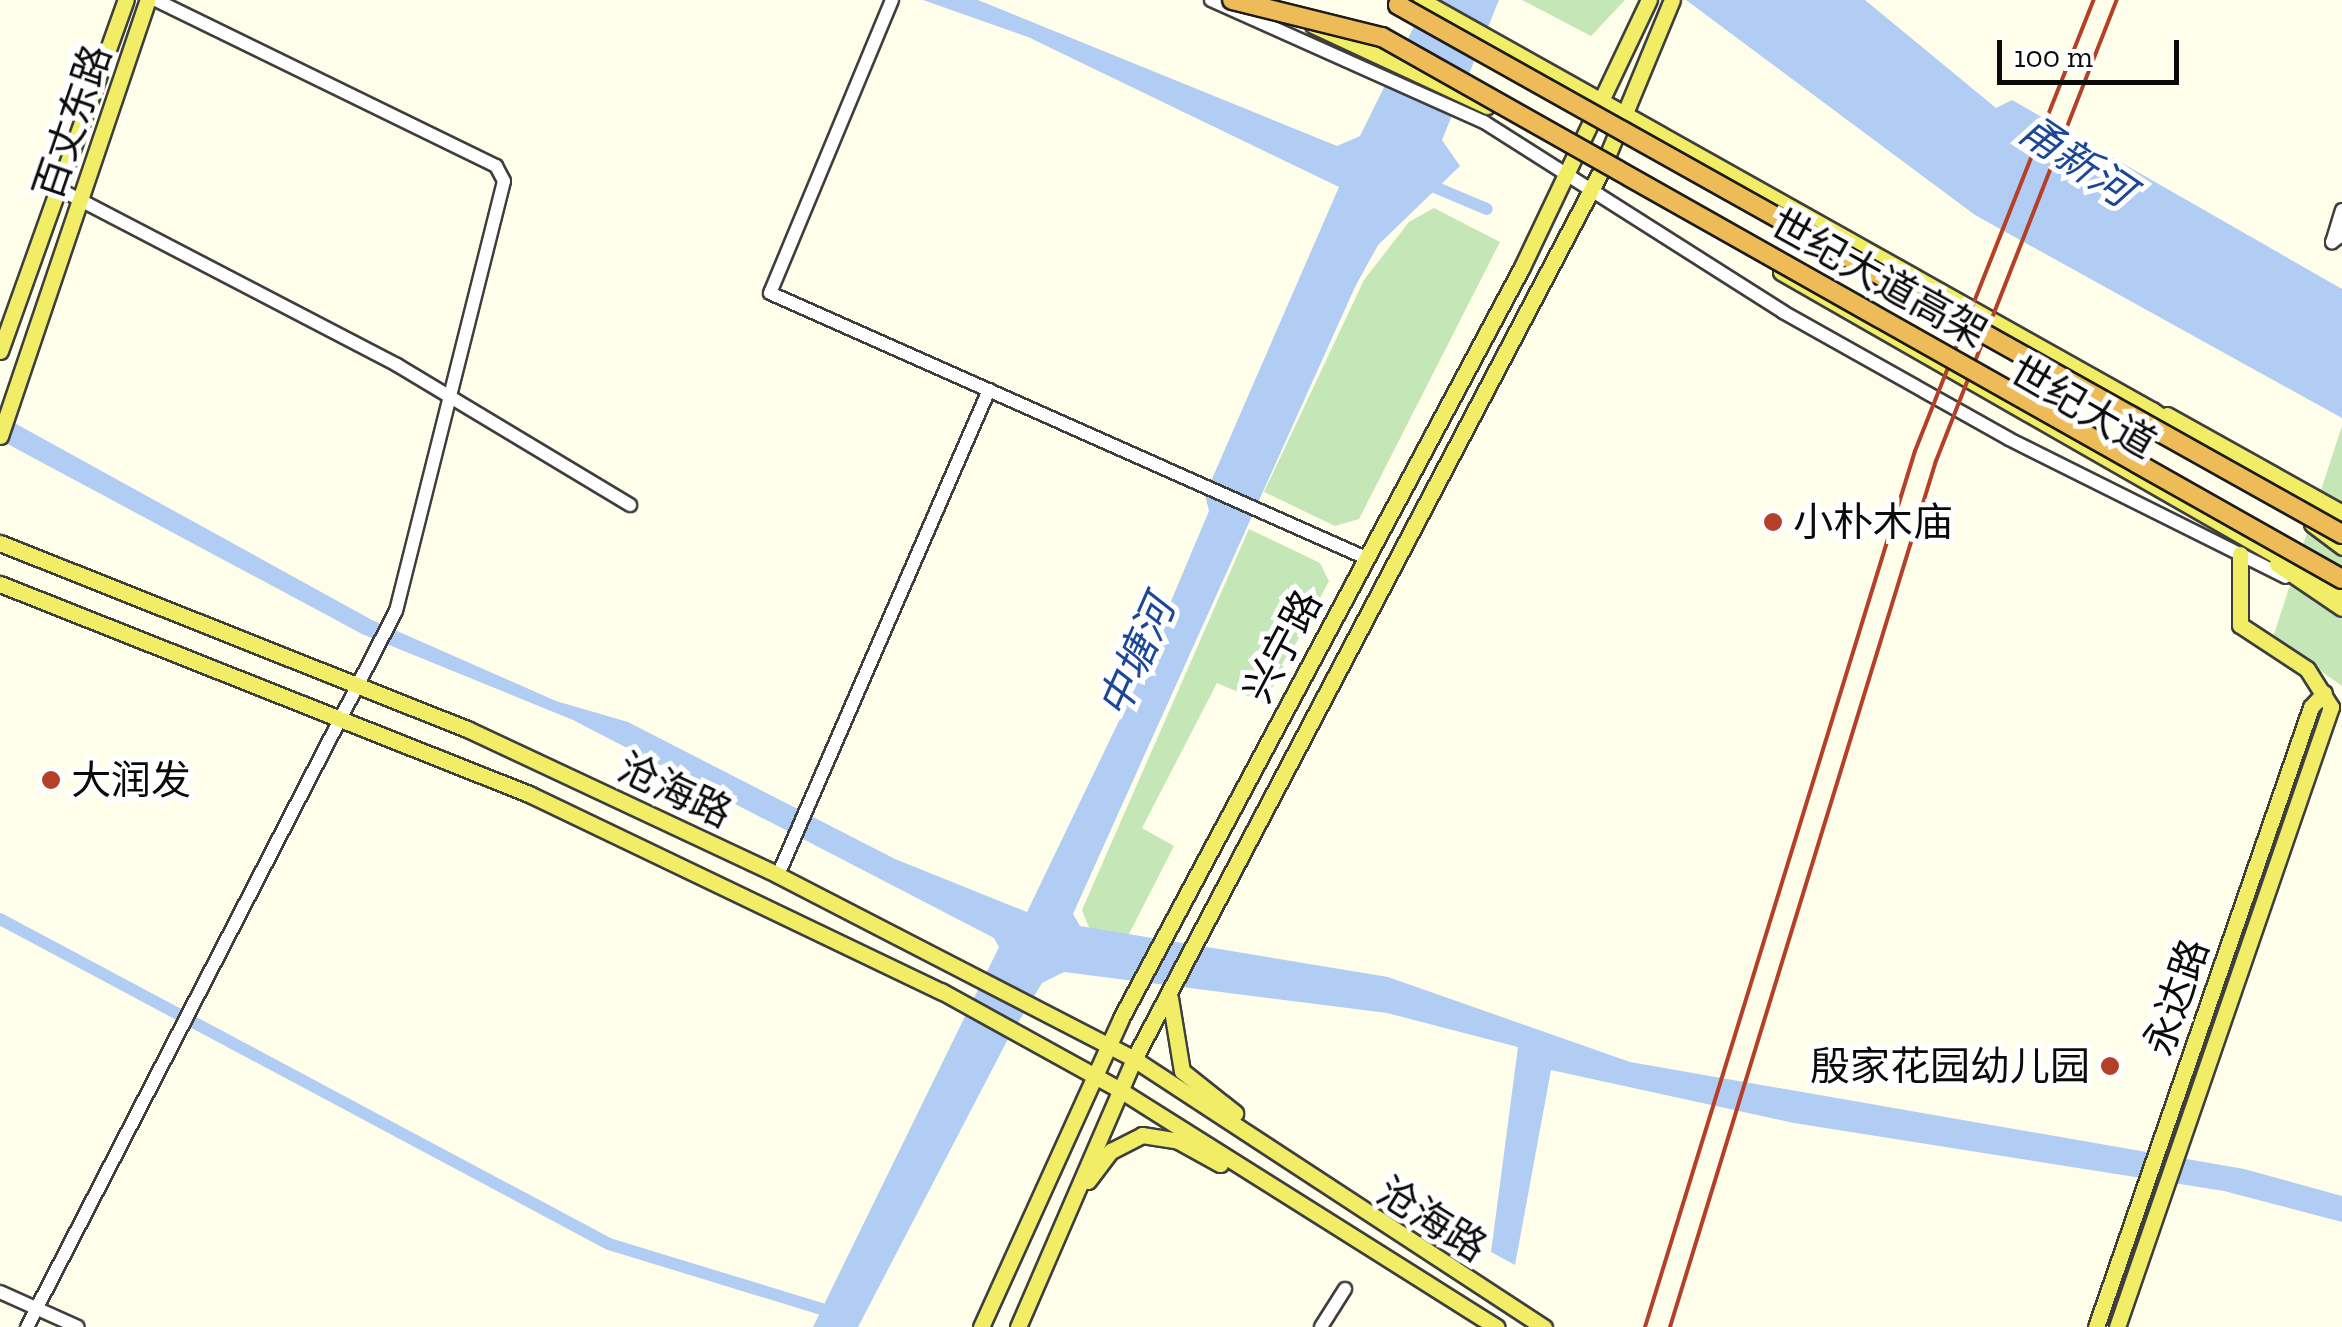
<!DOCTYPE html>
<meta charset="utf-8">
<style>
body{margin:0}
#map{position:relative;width:2342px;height:1327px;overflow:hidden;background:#fefeea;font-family:"Zilla Slab","Noto Sans SC",serif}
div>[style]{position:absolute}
.green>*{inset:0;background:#c5e6b6}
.water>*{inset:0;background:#b2cdf3}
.canal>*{height:12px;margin:-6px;padding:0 6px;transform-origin:6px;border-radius:6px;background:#b2cdf3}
.roads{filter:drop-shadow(2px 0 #3e3e3e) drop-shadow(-2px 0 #3e3e3e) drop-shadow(0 2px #3e3e3e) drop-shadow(0 -2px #3e3e3e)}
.minor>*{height:12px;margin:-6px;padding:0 6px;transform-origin:6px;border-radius:6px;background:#fff}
.major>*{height:15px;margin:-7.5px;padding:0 7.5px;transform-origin:7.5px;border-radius:7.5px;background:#f2ed66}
.rail>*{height:4px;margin:-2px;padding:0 2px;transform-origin:2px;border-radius:2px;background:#b4402a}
.bridges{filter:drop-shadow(2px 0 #1c1c1c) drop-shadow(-2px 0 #1c1c1c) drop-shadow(0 2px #1c1c1c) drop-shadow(0 -2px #1c1c1c)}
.highway-bridge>*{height:18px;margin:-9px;padding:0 9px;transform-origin:9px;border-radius:9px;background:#eebb59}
.dots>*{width:28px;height:28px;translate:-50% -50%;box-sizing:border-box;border:5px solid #fff;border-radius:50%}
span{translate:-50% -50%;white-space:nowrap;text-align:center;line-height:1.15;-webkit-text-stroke:10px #fff;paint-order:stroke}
.street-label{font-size:40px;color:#0b0b0b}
.poi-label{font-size:40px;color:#0b0b0b}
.left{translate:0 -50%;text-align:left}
.right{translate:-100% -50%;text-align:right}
.water-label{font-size:42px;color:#1b4796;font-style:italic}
.scale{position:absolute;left:1997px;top:40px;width:182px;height:45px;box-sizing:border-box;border:5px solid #0b0b0b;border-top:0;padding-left:12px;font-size:30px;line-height:35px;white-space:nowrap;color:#0b0b0b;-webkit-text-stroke:8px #fff;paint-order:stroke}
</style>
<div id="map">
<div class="green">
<i style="clip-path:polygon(1522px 0,1625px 0,1591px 36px)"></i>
<i style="clip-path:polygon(1434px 208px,1500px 242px,1359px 519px,1335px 526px,1264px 492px,1364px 280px,1409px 222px)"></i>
<i style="clip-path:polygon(2342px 426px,2342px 686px,2273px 637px)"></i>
<i style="clip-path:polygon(1249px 529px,1320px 563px,1329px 581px,1264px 703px,1217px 683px,1142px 828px,1174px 846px,1128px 936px,1090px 930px,1082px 910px)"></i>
</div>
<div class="water">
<i style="clip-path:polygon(923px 0,978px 0,1337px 146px,1360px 136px,1427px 0,1499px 0,1442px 140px,1460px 166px,1378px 245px,1355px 287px,1073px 914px,1080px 926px,1388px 977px,1630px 1062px,2244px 1169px,2342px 1196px,2342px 1222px,2224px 1191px,1794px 1123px,1551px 1070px,1515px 1265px,1491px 1252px,1518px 1047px,1387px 1013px,1064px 972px,1042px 983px,1007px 1041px,858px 1327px,813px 1327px,999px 947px,994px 938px,573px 720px,362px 634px,0 440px,0 415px,372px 620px,556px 701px,628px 722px,895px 859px,1027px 912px,1131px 696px,1209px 511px,1205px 495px,1339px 187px,1028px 37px)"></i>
<i style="clip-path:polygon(1686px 0,1865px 0,1996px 108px,2012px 100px,2342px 289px,2342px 418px,1975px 215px)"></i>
</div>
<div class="canal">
<i style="left:1425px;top:183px;width:67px;rotate:22.8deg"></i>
<i style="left:0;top:919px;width:690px;rotate:28.09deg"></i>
<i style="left:609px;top:1244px;width:236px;rotate:17deg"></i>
</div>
<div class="roads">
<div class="minor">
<i style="left:892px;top:0;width:317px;rotate:112.6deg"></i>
<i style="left:770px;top:293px;width:652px;rotate:23.97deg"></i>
<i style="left:1211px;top:0;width:299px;rotate:24.1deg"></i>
<i style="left:1484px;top:122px;width:354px;rotate:32.4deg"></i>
<i style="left:1783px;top:312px;width:259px;rotate:29.3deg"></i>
<i style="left:2009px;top:439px;width:309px;rotate:26.5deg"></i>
<i style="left:61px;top:190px;width:379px;rotate:27.5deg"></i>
<i style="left:397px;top:365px;width:272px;rotate:31deg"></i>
<i style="left:2342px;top:210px;width:34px;rotate:107deg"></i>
<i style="left:2332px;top:242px;width:12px;rotate:-35deg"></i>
<i style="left:778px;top:875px;width:529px;rotate:-66.49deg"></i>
<i style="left:0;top:1292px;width:85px;rotate:24.2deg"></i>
<i style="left:27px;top:1327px;width:805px;rotate:-62.74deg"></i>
<i style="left:396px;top:611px;width:443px;rotate:-75.9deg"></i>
<i style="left:504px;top:181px;width:17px;rotate:-118deg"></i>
<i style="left:496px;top:166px;width:378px;rotate:-154deg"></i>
<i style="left:1321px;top:1327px;width:45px;rotate:-57.7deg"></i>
</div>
<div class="major">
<i style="left:1421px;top:0;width:838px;rotate:29.29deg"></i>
<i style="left:2152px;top:410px;width:83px;rotate:35.2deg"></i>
<i style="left:1313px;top:25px;width:192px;rotate:25deg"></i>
<i style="left:1781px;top:272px;width:646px;rotate:29.78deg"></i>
<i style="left:0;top:351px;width:373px;rotate:-70.3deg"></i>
<i style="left:2167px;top:415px;width:201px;rotate:29.2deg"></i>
<i style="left:0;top:436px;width:460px;rotate:-71.3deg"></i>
<i style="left:2312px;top:524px;width:38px;rotate:37deg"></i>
<i style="left:0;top:543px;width:503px;rotate:21.72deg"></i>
<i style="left:467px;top:729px;width:344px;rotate:25.1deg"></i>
<i style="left:778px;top:875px;width:401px;rotate:27.3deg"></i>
<i style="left:1134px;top:1059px;width:490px;rotate:33.2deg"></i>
<i style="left:2277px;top:564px;width:78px;rotate:34.1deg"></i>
<i style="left:0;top:584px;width:569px;rotate:21.65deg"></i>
<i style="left:529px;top:794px;width:457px;rotate:25.6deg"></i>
<i style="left:941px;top:991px;width:205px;rotate:28.9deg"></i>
<i style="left:1120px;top:1090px;width:445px;rotate:32.2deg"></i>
<i style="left:1170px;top:998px;width:74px;rotate:80.7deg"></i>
<i style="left:1182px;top:1071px;width:68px;rotate:38.4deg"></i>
<i style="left:1088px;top:1181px;width:38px;rotate:-53deg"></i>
<i style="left:1111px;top:1151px;width:35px;rotate:-27deg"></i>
<i style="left:1142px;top:1135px;width:36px;rotate:9deg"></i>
<i style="left:1178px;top:1141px;width:48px;rotate:28.7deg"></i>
<i style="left:981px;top:1327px;width:339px;rotate:-65.6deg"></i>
<i style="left:1121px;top:1018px;width:851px;rotate:-61.9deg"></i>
<i style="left:1522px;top:267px;width:296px;rotate:-64.6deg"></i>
<i style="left:1018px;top:1327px;width:292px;rotate:-66.6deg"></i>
<i style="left:1134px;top:1059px;width:1003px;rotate:-62.26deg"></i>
<i style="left:1601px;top:171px;width:185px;rotate:-67.5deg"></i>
<i style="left:2096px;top:1327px;width:656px;rotate:-70.87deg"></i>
<i style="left:2311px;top:707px;width:19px;rotate:-47deg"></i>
<i style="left:2117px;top:1327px;width:656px;rotate:-70.96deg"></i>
<i style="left:2331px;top:707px;width:45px;rotate:-122.3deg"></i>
<i style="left:2307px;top:669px;width:80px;rotate:-146.7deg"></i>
<i style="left:2240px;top:625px;width:71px;rotate:-90deg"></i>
</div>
</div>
<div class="rail">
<i style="left:1645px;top:1327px;width:917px;rotate:-72.87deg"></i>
<i style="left:1915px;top:451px;width:485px;rotate:-68.4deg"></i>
<i style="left:1670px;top:1327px;width:906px;rotate:-72.93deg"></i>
<i style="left:1936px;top:461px;width:495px;rotate:-68.6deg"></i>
</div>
<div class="bridges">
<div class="highway-bridge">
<i style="left:1232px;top:0;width:154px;rotate:13.9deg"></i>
<i style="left:1382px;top:37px;width:1102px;rotate:29.45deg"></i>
<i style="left:1398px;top:5px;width:1082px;rotate:29.27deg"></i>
</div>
</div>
<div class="dots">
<i style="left:1773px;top:522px;background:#b4402a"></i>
<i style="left:51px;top:780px;background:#b4402a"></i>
<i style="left:2110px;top:1066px;background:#b4402a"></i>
</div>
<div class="street-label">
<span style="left:72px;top:122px;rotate:-71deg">百丈东路</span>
<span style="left:1879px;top:278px;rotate:29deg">世纪大道高架</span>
<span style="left:2083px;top:407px;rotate:30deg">世纪大道</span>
<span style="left:1282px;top:646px;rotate:-62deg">兴宁路</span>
<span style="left:675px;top:790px;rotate:25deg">沧海路</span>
<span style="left:2176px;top:997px;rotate:-71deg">永达路</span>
<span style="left:1432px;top:1219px;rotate:32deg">沧海路</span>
</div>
<div class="poi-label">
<span class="left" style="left:1793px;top:522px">小朴木庙</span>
<span class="left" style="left:71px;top:780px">大润发</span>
<span class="right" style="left:2090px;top:1066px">殷家花园幼儿园</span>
</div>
<div class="water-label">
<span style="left:2076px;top:161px;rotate:34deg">甬新河</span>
<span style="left:1137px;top:657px;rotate:-66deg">中塘河</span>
</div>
<div class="scale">100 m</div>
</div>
